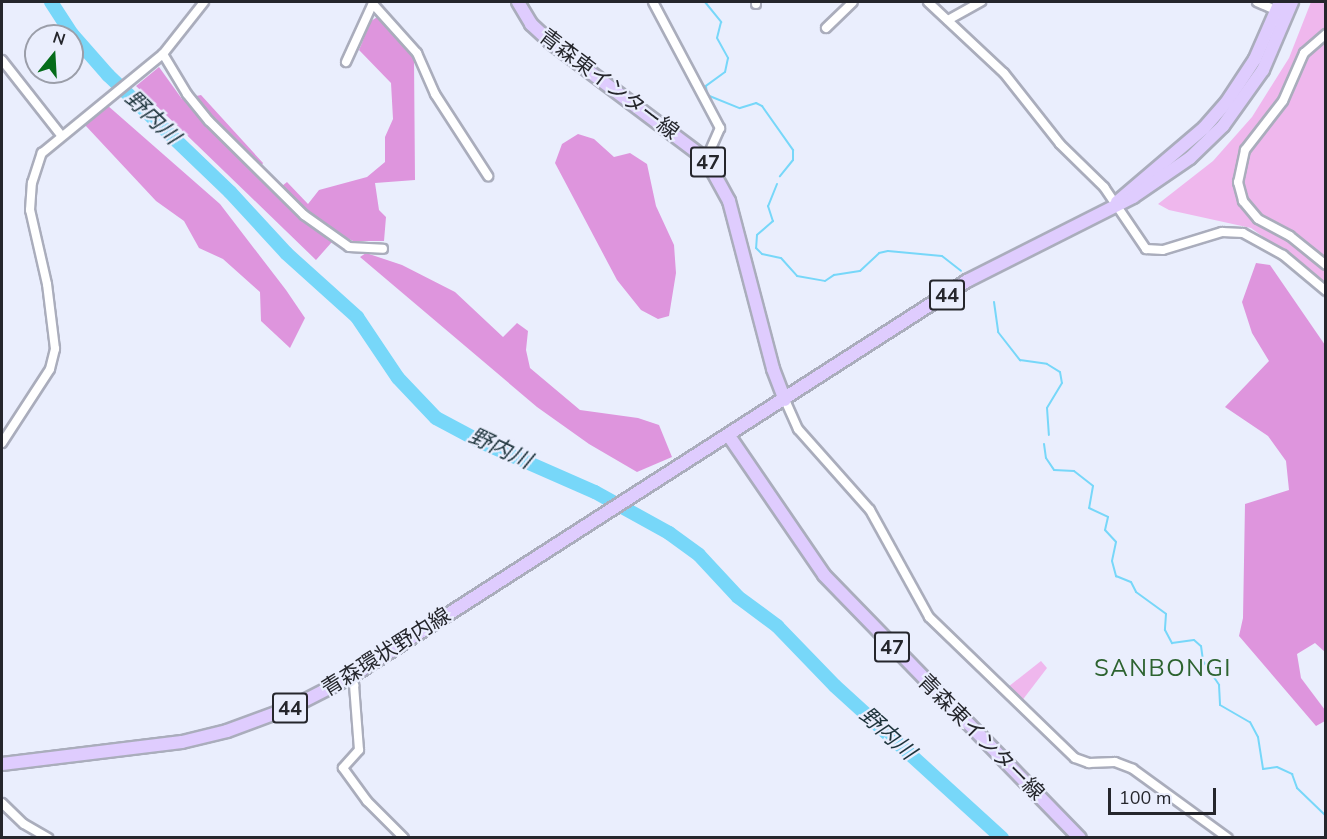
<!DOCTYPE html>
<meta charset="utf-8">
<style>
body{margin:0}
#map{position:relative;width:1327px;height:839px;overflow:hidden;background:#eaeefd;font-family:"Nunito Sans","Noto Sans JP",sans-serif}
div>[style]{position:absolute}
.green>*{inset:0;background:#efb7ed}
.forest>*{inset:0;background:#de95dd}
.stream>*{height:2px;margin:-1px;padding:0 1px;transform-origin:1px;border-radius:1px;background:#77d7f9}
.river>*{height:14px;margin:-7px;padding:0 7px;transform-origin:7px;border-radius:7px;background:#77d7f9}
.roads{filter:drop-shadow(2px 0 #aaadbc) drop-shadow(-2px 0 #aaadbc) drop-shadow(0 2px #aaadbc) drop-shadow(0 -2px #aaadbc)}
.minor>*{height:8px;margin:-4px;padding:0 4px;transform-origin:4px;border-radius:4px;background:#fff}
.primary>*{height:12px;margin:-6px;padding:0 6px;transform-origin:6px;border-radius:6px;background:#dfccfe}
span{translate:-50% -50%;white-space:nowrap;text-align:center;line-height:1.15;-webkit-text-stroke:4.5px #eaeefd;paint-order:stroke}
.shield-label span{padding:2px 4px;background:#eaeefd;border:2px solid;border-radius:4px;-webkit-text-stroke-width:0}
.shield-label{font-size:20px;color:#25262c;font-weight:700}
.street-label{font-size:21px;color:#25262c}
.water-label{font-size:22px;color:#1e343c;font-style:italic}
.quarter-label{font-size:24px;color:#2d6330;letter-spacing:1.5px}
.frame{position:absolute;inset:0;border:3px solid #25262c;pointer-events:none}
.north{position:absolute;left:24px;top:24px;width:60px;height:60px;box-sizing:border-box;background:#eaeefd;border:2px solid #9b9ea9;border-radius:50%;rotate:18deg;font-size:16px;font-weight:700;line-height:24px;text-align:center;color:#25262c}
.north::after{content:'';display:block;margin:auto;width:21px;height:27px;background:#056c1a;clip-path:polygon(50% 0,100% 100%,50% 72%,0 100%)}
.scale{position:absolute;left:1108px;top:788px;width:108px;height:27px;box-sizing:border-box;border:3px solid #25262c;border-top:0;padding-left:8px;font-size:18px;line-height:21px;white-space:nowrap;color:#25262c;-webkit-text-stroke:4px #eaeefd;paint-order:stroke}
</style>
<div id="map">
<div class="green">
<i style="clip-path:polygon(1311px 2px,1325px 2px,1325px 282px,1251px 228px,1169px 210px,1158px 204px,1213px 161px,1252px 117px,1289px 58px)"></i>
<i style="clip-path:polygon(1041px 661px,1047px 668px,1021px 702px,1008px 687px)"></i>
</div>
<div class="forest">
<i style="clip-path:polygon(379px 16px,414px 59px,415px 180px,375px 183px,379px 210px,386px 217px,384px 241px,353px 241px,339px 234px,316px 260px,136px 86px,159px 67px,182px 99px,201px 95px,263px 163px,261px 167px,282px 186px,287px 182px,308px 204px,319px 190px,367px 177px,385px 162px,385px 137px,393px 119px,391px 83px,359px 50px,371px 21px)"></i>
<i style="clip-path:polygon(107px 105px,220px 204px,286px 290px,305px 318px,290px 348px,261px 321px,260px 292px,223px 259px,199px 248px,184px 221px,156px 201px,85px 125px)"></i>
<i style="clip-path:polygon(578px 134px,594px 139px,614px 157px,630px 153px,647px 164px,656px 206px,674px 245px,676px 273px,669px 316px,658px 319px,641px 310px,617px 280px,555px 163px,562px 144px)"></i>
<i style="clip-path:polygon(366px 253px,402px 265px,455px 292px,503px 337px,517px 323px,528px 331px,526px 350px,530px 368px,580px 410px,638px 418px,659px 425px,672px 457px,637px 472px,589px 444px,537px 407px,360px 257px)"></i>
<i style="clip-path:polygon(1256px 263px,1270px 265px,1325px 345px,1325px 652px,1315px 643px,1297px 654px,1301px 678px,1325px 710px,1325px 721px,1316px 726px,1239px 636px,1243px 618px,1245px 504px,1289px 490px,1286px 461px,1268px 436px,1225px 407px,1269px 361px,1252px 333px,1242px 302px)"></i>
</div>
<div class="stream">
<i style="left:705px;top:2px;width:26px;rotate:51deg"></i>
<i style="left:721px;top:22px;width:16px;rotate:104deg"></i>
<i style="left:717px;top:38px;width:23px;rotate:61deg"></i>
<i style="left:728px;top:58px;width:14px;rotate:102deg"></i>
<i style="left:725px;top:72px;width:24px;rotate:144deg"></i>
<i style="left:706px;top:86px;width:9px;rotate:84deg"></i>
<i style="left:707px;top:95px;width:35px;rotate:22deg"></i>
<i style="left:740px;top:108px;width:17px;rotate:-17deg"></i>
<i style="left:756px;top:103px;width:7px;rotate:27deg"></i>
<i style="left:762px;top:106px;width:54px;rotate:54.8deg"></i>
<i style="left:793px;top:150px;width:10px;rotate:90deg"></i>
<i style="left:793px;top:160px;width:21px;rotate:129deg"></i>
<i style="left:777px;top:184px;width:24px;rotate:112deg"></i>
<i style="left:768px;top:206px;width:16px;rotate:72deg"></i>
<i style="left:773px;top:221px;width:21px;rotate:139deg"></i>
<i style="left:757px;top:235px;width:13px;rotate:94deg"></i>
<i style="left:756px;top:248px;width:8px;rotate:45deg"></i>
<i style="left:762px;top:254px;width:19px;rotate:12deg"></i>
<i style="left:781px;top:258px;width:24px;rotate:48deg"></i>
<i style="left:797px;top:276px;width:28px;rotate:10deg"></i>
<i style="left:825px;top:281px;width:11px;rotate:-34deg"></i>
<i style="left:834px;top:275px;width:26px;rotate:-9deg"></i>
<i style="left:860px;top:271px;width:26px;rotate:-43deg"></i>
<i style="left:879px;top:253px;width:9px;rotate:-13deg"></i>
<i style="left:888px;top:251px;width:54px;rotate:5.3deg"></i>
<i style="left:942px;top:256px;width:24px;rotate:38deg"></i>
<i style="left:994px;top:302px;width:30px;rotate:82deg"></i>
<i style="left:998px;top:332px;width:36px;rotate:52deg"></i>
<i style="left:1020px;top:360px;width:27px;rotate:8deg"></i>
<i style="left:1047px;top:364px;width:15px;rotate:32deg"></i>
<i style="left:1060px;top:372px;width:11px;rotate:80deg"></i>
<i style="left:1062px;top:383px;width:29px;rotate:121deg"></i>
<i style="left:1047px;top:408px;width:27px;rotate:86deg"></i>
<i style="left:1044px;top:444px;width:14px;rotate:82deg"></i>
<i style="left:1046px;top:458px;width:14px;rotate:56deg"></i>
<i style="left:1054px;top:470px;width:20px;rotate:3deg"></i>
<i style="left:1074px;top:471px;width:24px;rotate:38deg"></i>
<i style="left:1093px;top:486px;width:22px;rotate:100deg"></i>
<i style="left:1089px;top:508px;width:21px;rotate:25deg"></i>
<i style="left:1108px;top:517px;width:13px;rotate:103deg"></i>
<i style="left:1105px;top:530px;width:16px;rotate:47deg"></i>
<i style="left:1116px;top:542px;width:19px;rotate:102deg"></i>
<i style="left:1112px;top:561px;width:16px;rotate:75deg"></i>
<i style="left:1116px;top:576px;width:16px;rotate:22deg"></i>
<i style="left:1131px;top:582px;width:11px;rotate:63deg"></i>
<i style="left:1136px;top:592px;width:37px;rotate:36deg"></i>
<i style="left:1166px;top:614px;width:16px;rotate:94deg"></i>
<i style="left:1165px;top:630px;width:15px;rotate:62deg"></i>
<i style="left:1172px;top:643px;width:22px;rotate:-8deg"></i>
<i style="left:1194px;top:640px;width:9px;rotate:41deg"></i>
<i style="left:1201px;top:646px;width:15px;rotate:82deg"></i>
<i style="left:1203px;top:661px;width:29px;rotate:56deg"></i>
<i style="left:1219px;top:685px;width:20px;rotate:87deg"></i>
<i style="left:1220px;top:705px;width:34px;rotate:30deg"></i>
<i style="left:1250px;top:722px;width:17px;rotate:62deg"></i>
<i style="left:1258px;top:737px;width:32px;rotate:81deg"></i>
<i style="left:1263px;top:769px;width:14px;rotate:-8deg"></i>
<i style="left:1277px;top:767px;width:17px;rotate:25deg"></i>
<i style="left:1292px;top:774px;width:15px;rotate:70deg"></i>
<i style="left:1297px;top:788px;width:40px;rotate:44deg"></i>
</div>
<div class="river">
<i style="left:51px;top:2px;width:38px;rotate:57deg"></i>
<i style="left:72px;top:34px;width:55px;rotate:48.7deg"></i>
<i style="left:108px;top:75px;width:169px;rotate:43.8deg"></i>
<i style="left:230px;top:192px;width:83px;rotate:47.4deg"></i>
<i style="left:286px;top:253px;width:96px;rotate:42deg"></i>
<i style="left:357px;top:317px;width:73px;rotate:56.1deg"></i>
<i style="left:398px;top:378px;width:55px;rotate:46.5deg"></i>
<i style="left:436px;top:418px;width:51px;rotate:28.1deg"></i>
<i style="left:481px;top:442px;width:124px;rotate:23.7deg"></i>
<i style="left:595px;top:492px;width:85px;rotate:29deg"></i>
<i style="left:669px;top:533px;width:37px;rotate:36deg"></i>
<i style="left:699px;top:555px;width:57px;rotate:47.1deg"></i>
<i style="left:738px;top:597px;width:49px;rotate:36.6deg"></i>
<i style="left:777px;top:626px;width:83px;rotate:46deg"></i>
<i style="left:835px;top:686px;width:226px;rotate:42.3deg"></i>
</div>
<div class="roads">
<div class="minor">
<i style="left:653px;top:2px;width:143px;rotate:62deg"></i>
<i style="left:720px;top:128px;width:34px;rotate:114deg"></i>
<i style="left:928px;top:2px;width:104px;rotate:43.1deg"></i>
<i style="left:1004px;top:73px;width:90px;rotate:51.7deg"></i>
<i style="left:1060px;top:144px;width:62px;rotate:44.3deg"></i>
<i style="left:1104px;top:187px;width:75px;rotate:55.9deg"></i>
<i style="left:1146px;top:249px;width:17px;rotate:3deg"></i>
<i style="left:1163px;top:250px;width:62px;rotate:-17deg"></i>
<i style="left:1222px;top:232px;width:21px;rotate:3deg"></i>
<i style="left:1243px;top:233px;width:46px;rotate:28.8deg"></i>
<i style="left:1283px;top:255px;width:56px;rotate:39.9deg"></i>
<i style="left:1257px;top:2px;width:22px;rotate:24deg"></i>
<i style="left:373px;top:4px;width:66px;rotate:48.1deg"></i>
<i style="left:417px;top:53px;width:45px;rotate:66.3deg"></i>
<i style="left:435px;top:94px;width:98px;rotate:57.1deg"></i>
<i style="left:756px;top:4px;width:2px;rotate:-90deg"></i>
<i style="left:948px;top:20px;width:38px;rotate:-29deg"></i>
<i style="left:826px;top:28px;width:37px;rotate:-44deg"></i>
<i style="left:1326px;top:34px;width:29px;rotate:139deg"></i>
<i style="left:1304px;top:53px;width:52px;rotate:113.6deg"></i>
<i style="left:1283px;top:101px;width:62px;rotate:127.8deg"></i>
<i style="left:1245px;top:150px;width:33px;rotate:102deg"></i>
<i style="left:1238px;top:182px;width:20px;rotate:75deg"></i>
<i style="left:1243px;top:201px;width:23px;rotate:50deg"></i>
<i style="left:1258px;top:219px;width:36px;rotate:28deg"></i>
<i style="left:1290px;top:236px;width:46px;rotate:38.9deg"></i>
<i style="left:163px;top:54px;width:47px;rotate:59deg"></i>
<i style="left:187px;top:94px;width:35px;rotate:51deg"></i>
<i style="left:209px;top:121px;width:134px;rotate:44.7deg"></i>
<i style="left:304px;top:215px;width:55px;rotate:35.4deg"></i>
<i style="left:349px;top:247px;width:34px;rotate:3deg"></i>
<i style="left:2px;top:60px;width:95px;rotate:51.8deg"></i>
<i style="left:346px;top:62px;width:65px;rotate:-65.4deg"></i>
<i style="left:785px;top:400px;width:32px;rotate:66deg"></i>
<i style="left:798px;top:429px;width:108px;rotate:48.4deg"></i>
<i style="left:870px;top:510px;width:122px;rotate:61.1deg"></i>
<i style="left:929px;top:617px;width:203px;rotate:44deg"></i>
<i style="left:1075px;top:758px;width:15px;rotate:20deg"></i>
<i style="left:1089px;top:763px;width:26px;rotate:-2deg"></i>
<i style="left:1115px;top:762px;width:19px;rotate:21deg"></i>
<i style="left:1133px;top:769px;width:117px;rotate:36deg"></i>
<i style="left:2px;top:443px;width:88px;rotate:-57deg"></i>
<i style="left:50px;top:369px;width:21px;rotate:-76deg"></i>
<i style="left:55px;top:349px;width:65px;rotate:-97deg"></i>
<i style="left:47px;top:284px;width:76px;rotate:-102.9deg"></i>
<i style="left:30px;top:210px;width:27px;rotate:-86deg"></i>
<i style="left:32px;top:183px;width:32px;rotate:-72deg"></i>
<i style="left:42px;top:153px;width:156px;rotate:-39.3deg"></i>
<i style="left:163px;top:54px;width:66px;rotate:-51.7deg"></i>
<i style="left:349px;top:678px;width:9px;rotate:54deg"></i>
<i style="left:354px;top:685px;width:65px;rotate:85.6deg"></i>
<i style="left:359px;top:750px;width:24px;rotate:132deg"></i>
<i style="left:343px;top:768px;width:41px;rotate:54deg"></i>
<i style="left:367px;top:801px;width:52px;rotate:45deg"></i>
<i style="left:2px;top:803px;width:30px;rotate:44deg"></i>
<i style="left:24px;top:824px;width:28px;rotate:30deg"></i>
</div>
<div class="primary">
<i style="left:518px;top:2px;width:26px;rotate:59deg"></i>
<i style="left:531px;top:24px;width:26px;rotate:43deg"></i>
<i style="left:550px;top:42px;width:195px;rotate:36.9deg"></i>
<i style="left:706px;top:159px;width:48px;rotate:61.3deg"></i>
<i style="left:729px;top:201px;width:174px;rotate:75.3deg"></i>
<i style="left:773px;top:369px;width:33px;rotate:69deg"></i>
<i style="left:1117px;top:202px;width:114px;rotate:-40.4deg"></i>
<i style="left:1204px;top:128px;width:33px;rotate:-49deg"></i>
<i style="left:1226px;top:103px;width:53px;rotate:-56.6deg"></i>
<i style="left:1255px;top:59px;width:62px;rotate:-66.3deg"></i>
<i style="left:729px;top:436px;width:168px;rotate:55.6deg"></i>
<i style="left:824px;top:575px;width:367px;rotate:45.8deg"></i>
<i style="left:2px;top:764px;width:181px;rotate:-7deg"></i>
<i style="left:182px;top:742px;width:46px;rotate:-13.7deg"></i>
<i style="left:227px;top:731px;width:69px;rotate:-20.3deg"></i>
<i style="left:292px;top:707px;width:64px;rotate:-27deg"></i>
<i style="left:349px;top:678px;width:735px;rotate:-32.72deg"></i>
<i style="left:967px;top:281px;width:186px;rotate:-26.8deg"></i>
<i style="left:1133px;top:197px;width:69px;rotate:-34.4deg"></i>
<i style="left:1190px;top:158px;width:46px;rotate:-44.1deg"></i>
<i style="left:1223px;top:126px;width:69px;rotate:-54.5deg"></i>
<i style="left:1263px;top:70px;width:74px;rotate:-66.9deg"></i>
</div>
</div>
<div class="shield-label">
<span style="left:708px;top:162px">47</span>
<span style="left:947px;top:295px">44</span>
<span style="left:892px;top:647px">47</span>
<span style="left:290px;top:708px">44</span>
</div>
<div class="street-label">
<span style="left:609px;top:84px;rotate:37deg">青森東インター線</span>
<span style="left:386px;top:652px;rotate:-32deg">青森環状野内線</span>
<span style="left:981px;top:737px;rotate:45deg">青森東インター線</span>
</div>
<div class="water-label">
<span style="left:152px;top:118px;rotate:44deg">野内川</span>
<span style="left:500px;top:449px;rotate:25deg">野内川</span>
<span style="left:887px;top:734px;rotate:42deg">野内川</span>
</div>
<div class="quarter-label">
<span style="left:1163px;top:669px">SANBONGI</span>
</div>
<div class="frame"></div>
<div class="north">N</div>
<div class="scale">100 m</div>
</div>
